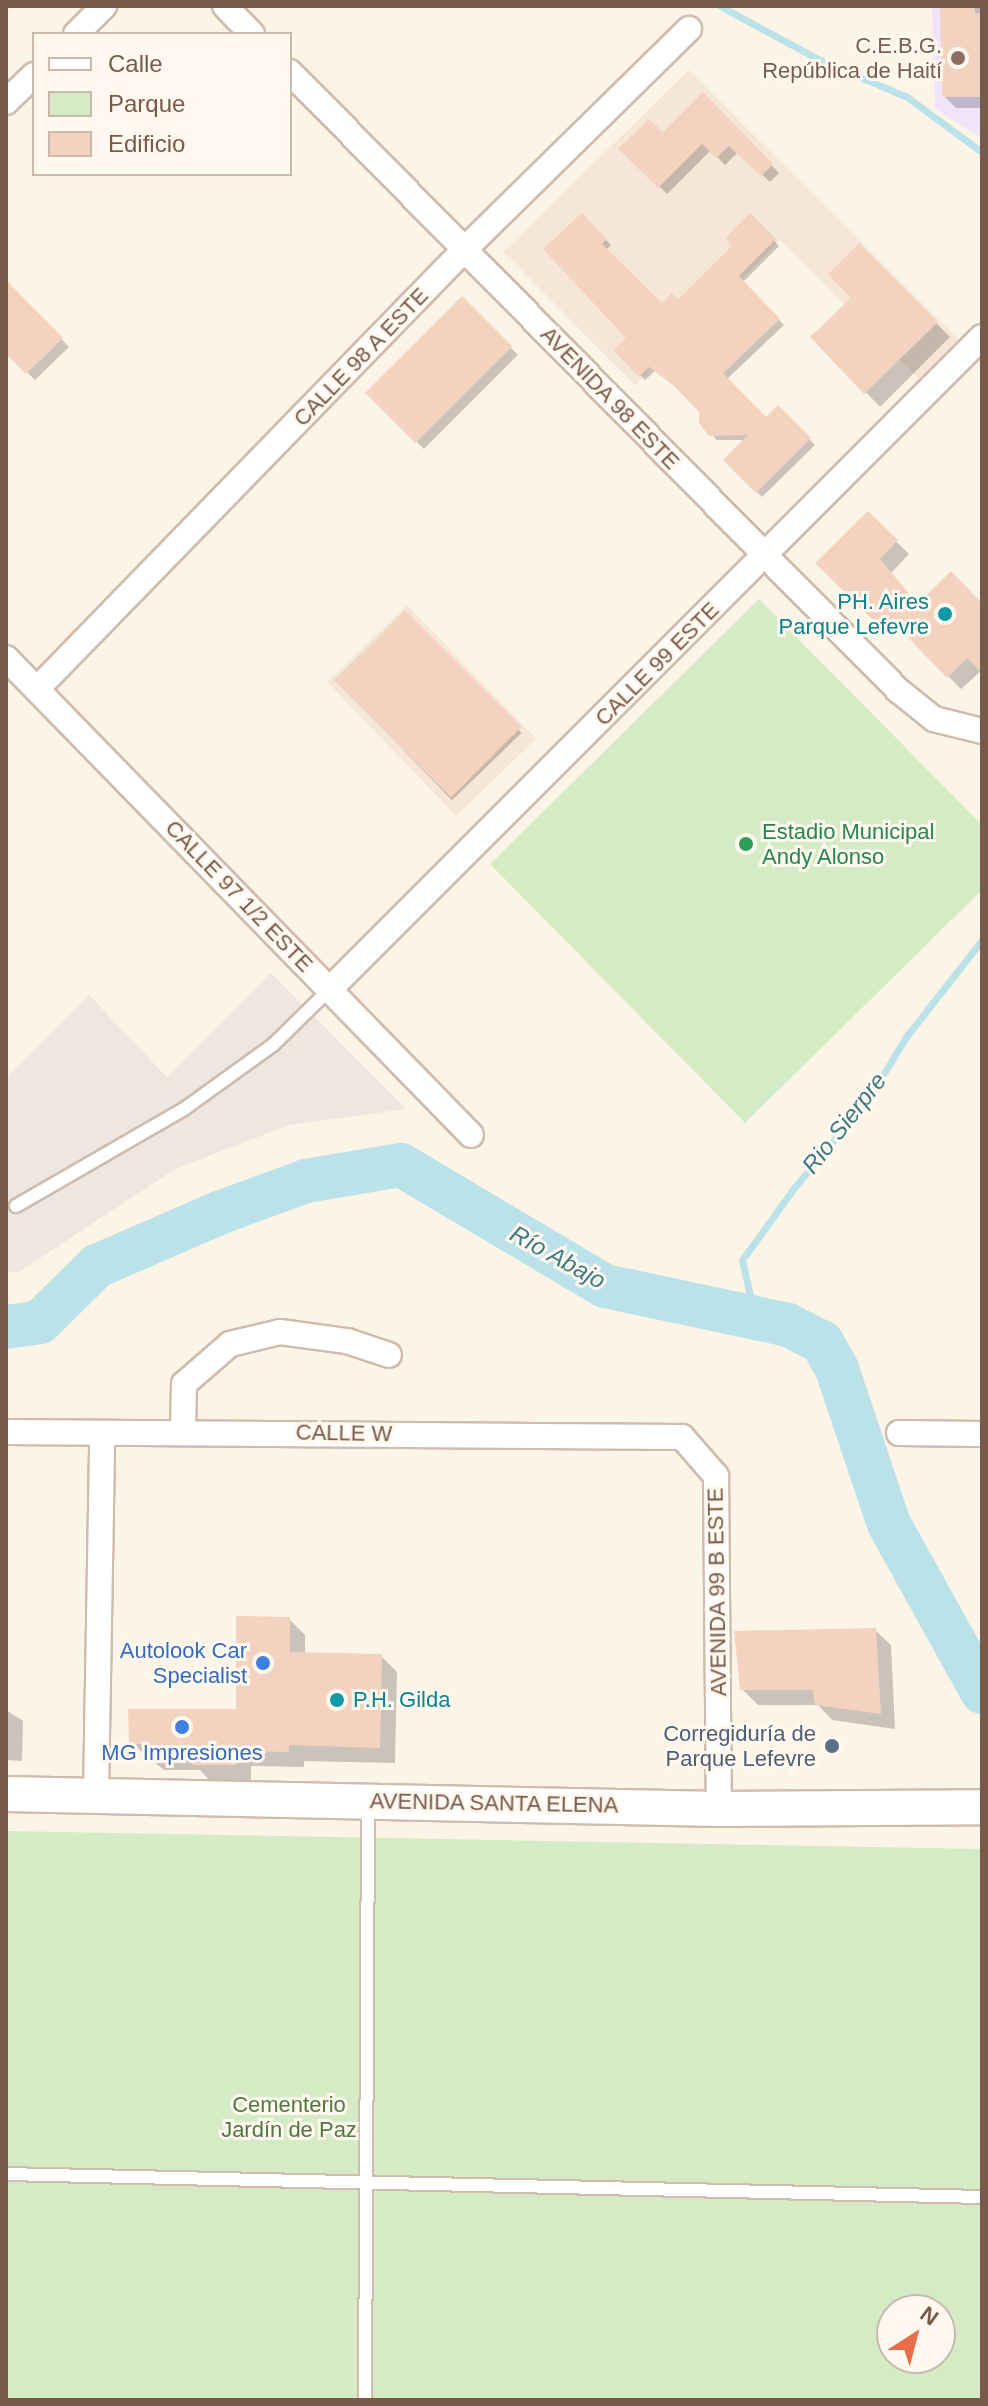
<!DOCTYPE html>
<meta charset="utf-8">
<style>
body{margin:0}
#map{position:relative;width:988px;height:2406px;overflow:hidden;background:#fdf4e8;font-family:Arial,sans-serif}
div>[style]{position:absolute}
.residential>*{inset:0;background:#f5e6d6;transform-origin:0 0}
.industrial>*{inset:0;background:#eee7e1}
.education>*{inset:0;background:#f1e4fa}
.green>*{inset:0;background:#d5ebc5}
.shadow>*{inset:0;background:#0003;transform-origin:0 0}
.stream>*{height:7px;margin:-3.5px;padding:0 3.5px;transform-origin:3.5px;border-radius:3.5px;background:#bbe2e8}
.river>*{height:44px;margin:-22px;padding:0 22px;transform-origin:22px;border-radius:22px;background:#bbe2e8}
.building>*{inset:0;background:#f3d3bf;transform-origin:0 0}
.roads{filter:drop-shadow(2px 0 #cfbcad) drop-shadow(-2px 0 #cfbcad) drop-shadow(0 2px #cfbcad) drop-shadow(0 -2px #cfbcad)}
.lane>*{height:12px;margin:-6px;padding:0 6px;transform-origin:6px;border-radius:6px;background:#fff}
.street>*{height:24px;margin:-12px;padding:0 12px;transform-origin:12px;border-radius:12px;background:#fff}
.secondary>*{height:34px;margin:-17px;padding:0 17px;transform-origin:17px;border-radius:17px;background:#fff}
.dots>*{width:22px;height:22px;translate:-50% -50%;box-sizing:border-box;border:4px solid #fff8ef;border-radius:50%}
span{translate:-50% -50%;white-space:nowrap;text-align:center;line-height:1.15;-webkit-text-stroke:6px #fff8ef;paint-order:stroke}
.education-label{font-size:22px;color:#785e54}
.right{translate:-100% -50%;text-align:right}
.street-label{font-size:22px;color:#785a4b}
.culture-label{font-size:22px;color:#0d838f}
.left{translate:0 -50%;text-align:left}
.leisure-label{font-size:22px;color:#27864d}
.shop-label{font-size:22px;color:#366cbe}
.service-label{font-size:22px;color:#4e5e75}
.park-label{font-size:22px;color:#517840}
.water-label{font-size:24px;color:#407b84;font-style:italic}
.frame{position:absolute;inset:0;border:8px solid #785a4b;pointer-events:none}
.legend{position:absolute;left:32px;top:32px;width:260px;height:144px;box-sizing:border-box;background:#fff8ef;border:2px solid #c9b9ad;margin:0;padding:10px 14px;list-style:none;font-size:24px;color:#785a4b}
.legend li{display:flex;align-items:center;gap:16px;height:40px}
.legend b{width:40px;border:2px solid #c9b9ad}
.north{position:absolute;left:876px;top:2294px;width:80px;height:80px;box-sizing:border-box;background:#fff8ef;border:2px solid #c9b9ad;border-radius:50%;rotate:36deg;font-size:22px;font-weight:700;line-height:32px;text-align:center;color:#785a4b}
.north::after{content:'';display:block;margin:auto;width:28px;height:36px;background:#e96c4b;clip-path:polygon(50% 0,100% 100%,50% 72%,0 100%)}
</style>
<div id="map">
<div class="residential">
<i style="clip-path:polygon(689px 70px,965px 346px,926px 386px,780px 240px,635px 385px,503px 252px)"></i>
<i style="left:407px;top:605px;width:186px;height:111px;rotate:46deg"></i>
</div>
<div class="industrial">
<i style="clip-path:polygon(271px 973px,406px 1109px,289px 1125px,175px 1169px,19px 1272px,6px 1272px,6px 1078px,89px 995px,167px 1077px)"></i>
</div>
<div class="education">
<i style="clip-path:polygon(932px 6px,982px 6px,982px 138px,935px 109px)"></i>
</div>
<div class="green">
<i style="clip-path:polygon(759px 599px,982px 825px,982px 890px,745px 1123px,490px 864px)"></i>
<i style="clip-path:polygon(evenodd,6px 1831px,982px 1849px,982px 2400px,6px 2400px,6px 1831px,892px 2310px,940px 2310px,940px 2358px,892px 2358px,892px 2310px)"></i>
</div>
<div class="shadow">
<i style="clip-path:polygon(942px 6px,982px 6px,982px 108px,956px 108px,944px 96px)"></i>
<i style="clip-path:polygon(703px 95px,779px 173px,770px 182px,738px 152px,725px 165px,711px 150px,667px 194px,621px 149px,663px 135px)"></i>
<i style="clip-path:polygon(582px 216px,611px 245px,605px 251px,662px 306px,679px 302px,735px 246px,750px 216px,779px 246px,742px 283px,784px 325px,727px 379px,766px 420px,778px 408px,815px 445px,762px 497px,726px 460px,746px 440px,716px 440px,701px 411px,681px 391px,655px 371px,645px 380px,616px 350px,629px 338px)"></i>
<i style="clip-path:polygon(859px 246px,950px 337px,880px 407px,813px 337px,854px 298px)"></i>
<i style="clip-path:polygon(6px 282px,69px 347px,35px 380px,6px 351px)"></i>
<i style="left:462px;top:299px;width:79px;height:133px;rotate:45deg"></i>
<i style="clip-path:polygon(868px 514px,909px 554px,891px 573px,919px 606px,982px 605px,982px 670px,961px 689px,898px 625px,890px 634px,818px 563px)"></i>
<i style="left:405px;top:612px;width:168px;height:97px;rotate:46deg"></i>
<i style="clip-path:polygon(289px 1619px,305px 1635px,305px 1654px,381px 1656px,397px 1672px,395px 1763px,304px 1761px,304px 1767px,251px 1766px,251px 1780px,210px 1781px,200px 1770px,164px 1770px,131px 1743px,238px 1711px)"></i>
<i style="clip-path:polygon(875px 1630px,891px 1645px,895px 1729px,832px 1720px,818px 1705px,758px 1705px,742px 1689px)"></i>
<i style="clip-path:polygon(6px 1710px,23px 1721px,22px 1761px,6px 1760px)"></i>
</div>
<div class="stream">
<i style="left:720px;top:6px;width:114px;rotate:28.4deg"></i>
<i style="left:820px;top:60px;width:95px;rotate:23deg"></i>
<i style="left:907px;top:97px;width:93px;rotate:36.3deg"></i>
<i style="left:755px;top:1318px;width:59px;rotate:-102.6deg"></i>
<i style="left:742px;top:1260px;width:89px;rotate:-54.2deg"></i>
<i style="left:794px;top:1188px;width:116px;rotate:-50.3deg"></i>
<i style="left:868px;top:1099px;width:73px;rotate:-58.5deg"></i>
<i style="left:906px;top:1037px;width:123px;rotate:-51.9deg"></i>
</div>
<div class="river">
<i style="left:6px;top:1327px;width:34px;rotate:-8deg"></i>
<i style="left:40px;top:1322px;width:80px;rotate:-44.5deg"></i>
<i style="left:97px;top:1266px;width:133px;rotate:-23.5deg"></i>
<i style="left:219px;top:1213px;width:93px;rotate:-20.2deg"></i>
<i style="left:306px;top:1181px;width:96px;rotate:-9.6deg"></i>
<i style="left:401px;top:1165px;width:237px;rotate:30.7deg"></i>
<i style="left:605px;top:1286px;width:187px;rotate:12deg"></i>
<i style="left:788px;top:1325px;width:38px;rotate:27deg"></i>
<i style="left:822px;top:1342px;width:31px;rotate:61deg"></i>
<i style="left:837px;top:1369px;width:163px;rotate:71.5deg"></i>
<i style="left:889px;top:1524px;width:192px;rotate:61deg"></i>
</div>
<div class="building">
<i style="clip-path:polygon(940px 6px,975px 6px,975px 13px,982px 13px,982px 97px,942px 97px)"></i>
<i style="clip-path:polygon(703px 92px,773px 164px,761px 176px,729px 146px,716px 158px,702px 144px,658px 188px,618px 149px,649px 119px,663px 132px)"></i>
<i style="clip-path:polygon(582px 213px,607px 239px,602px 244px,662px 303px,672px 293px,679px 299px,732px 246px,725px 239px,750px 213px,776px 239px,739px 276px,780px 319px,723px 373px,766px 417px,778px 405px,811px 438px,756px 493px,723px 460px,748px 435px,709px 436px,699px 423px,699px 412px,674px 386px,649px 367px,639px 377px,613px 350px,626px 338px,543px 249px)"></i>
<i style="clip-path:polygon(859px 243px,938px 322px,864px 394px,810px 337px,851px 298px,828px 274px)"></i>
<i style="clip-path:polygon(6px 280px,63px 338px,26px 374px,6px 354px)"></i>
<i style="left:462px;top:296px;width:71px;height:137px;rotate:45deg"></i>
<i style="clip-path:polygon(868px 511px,898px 540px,880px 559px,918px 604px,951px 571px,982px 603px,982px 673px,967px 658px,947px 678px,885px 614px,876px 623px,815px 563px)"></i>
<i style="left:405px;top:610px;width:165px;height:100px;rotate:45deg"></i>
<i style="clip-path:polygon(236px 1616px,290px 1617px,290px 1652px,382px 1654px,380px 1748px,289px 1745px,289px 1752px,236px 1751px,236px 1765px,192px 1765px,192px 1754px,146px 1755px,146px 1744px,129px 1744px,128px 1709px,236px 1709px)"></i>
<i style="clip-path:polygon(876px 1628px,881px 1714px,815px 1705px,813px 1690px,740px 1690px,734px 1631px)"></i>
</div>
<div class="roads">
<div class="lane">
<i style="left:16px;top:1206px;width:194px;rotate:-30deg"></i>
<i style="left:184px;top:1109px;width:111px;rotate:-35.8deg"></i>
<i style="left:274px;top:1044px;width:78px;rotate:-44.5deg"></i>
<i style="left:6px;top:2174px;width:976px;rotate:1.35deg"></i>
<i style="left:365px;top:2400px;width:596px;rotate:-89.71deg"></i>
</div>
<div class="street">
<i style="left:225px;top:6px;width:39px;rotate:46deg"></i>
<i style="left:76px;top:34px;width:40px;rotate:-45deg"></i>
<i style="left:290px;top:72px;width:868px;rotate:45.47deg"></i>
<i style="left:899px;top:691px;width:45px;rotate:38.7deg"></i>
<i style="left:934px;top:719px;width:49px;rotate:14deg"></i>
<i style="left:6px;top:102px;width:39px;rotate:-44deg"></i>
<i style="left:6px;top:658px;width:666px;rotate:45.73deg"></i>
<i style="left:37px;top:689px;width:614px;rotate:-45.79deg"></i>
<i style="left:465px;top:249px;width:314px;rotate:-44.5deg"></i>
<i style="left:330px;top:989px;width:922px;rotate:-45deg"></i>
<i style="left:6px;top:1432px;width:676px;rotate:0.42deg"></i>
<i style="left:682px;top:1437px;width:52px;rotate:48.9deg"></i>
<i style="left:716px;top:1476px;width:333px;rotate:89.5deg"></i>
<i style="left:183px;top:1432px;width:48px;rotate:-88.8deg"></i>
<i style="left:184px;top:1384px;width:61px;rotate:-41deg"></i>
<i style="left:230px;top:1344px;width:51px;rotate:-13.5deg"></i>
<i style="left:280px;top:1332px;width:68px;rotate:7.7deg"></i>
<i style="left:347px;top:1341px;width:44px;rotate:18.4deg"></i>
<i style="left:899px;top:1433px;width:83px;rotate:0.7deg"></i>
<i style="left:96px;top:1794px;width:361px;rotate:-89deg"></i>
</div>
<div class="secondary">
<i style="left:6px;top:1794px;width:713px;rotate:1.21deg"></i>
<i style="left:719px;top:1809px;width:263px;rotate:-0.4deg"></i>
</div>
</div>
<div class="dots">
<i style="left:958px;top:58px;background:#8d6e63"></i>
<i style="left:945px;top:614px;background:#0f9aa8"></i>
<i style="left:746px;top:844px;background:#2e9e5b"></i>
<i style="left:263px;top:1663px;background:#3f7fe0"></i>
<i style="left:337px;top:1700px;background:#0f9aa8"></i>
<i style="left:182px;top:1727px;background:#3f7fe0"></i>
<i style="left:832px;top:1746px;background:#5c6f8a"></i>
</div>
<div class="education-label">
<span class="right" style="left:942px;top:58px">C.E.B.G.<br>República de Haití</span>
</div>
<div class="street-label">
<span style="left:361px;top:357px;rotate:-46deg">CALLE 98 A ESTE</span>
<span style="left:610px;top:398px;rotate:46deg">AVENIDA 98 ESTE</span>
<span style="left:657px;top:664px;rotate:-45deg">CALLE 99 ESTE</span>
<span style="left:239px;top:896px;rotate:46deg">CALLE 97 1/2 ESTE</span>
<span style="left:344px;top:1433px;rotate:1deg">CALLE W</span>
<span style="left:717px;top:1592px;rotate:-91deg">AVENIDA 99 B ESTE</span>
<span style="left:494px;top:1803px;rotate:1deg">AVENIDA SANTA ELENA</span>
</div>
<div class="culture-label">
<span class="right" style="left:929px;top:614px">PH. Aires<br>Parque Lefevre</span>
<span class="left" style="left:353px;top:1700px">P.H. Gilda</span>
</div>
<div class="leisure-label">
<span class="left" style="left:762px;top:844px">Estadio Municipal<br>Andy Alonso</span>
</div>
<div class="shop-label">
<span class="right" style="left:247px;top:1663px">Autolook Car<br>Specialist</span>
<span style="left:182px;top:1753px">MG Impresiones</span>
</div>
<div class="service-label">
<span class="right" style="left:816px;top:1746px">Corregiduría de<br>Parque Lefevre</span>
</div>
<div class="park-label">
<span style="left:289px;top:2117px">Cementerio<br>Jardín de Paz</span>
</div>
<div class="water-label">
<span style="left:844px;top:1123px;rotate:-52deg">Rio Sierpre</span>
<span style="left:558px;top:1257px;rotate:29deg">Río Abajo</span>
</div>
<div class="frame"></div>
<ul class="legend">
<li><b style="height:10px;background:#fff"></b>Calle</li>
<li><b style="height:22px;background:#d5ebc5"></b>Parque</li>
<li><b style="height:22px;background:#f3d3bf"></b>Edificio</li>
</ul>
<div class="north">N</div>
</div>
